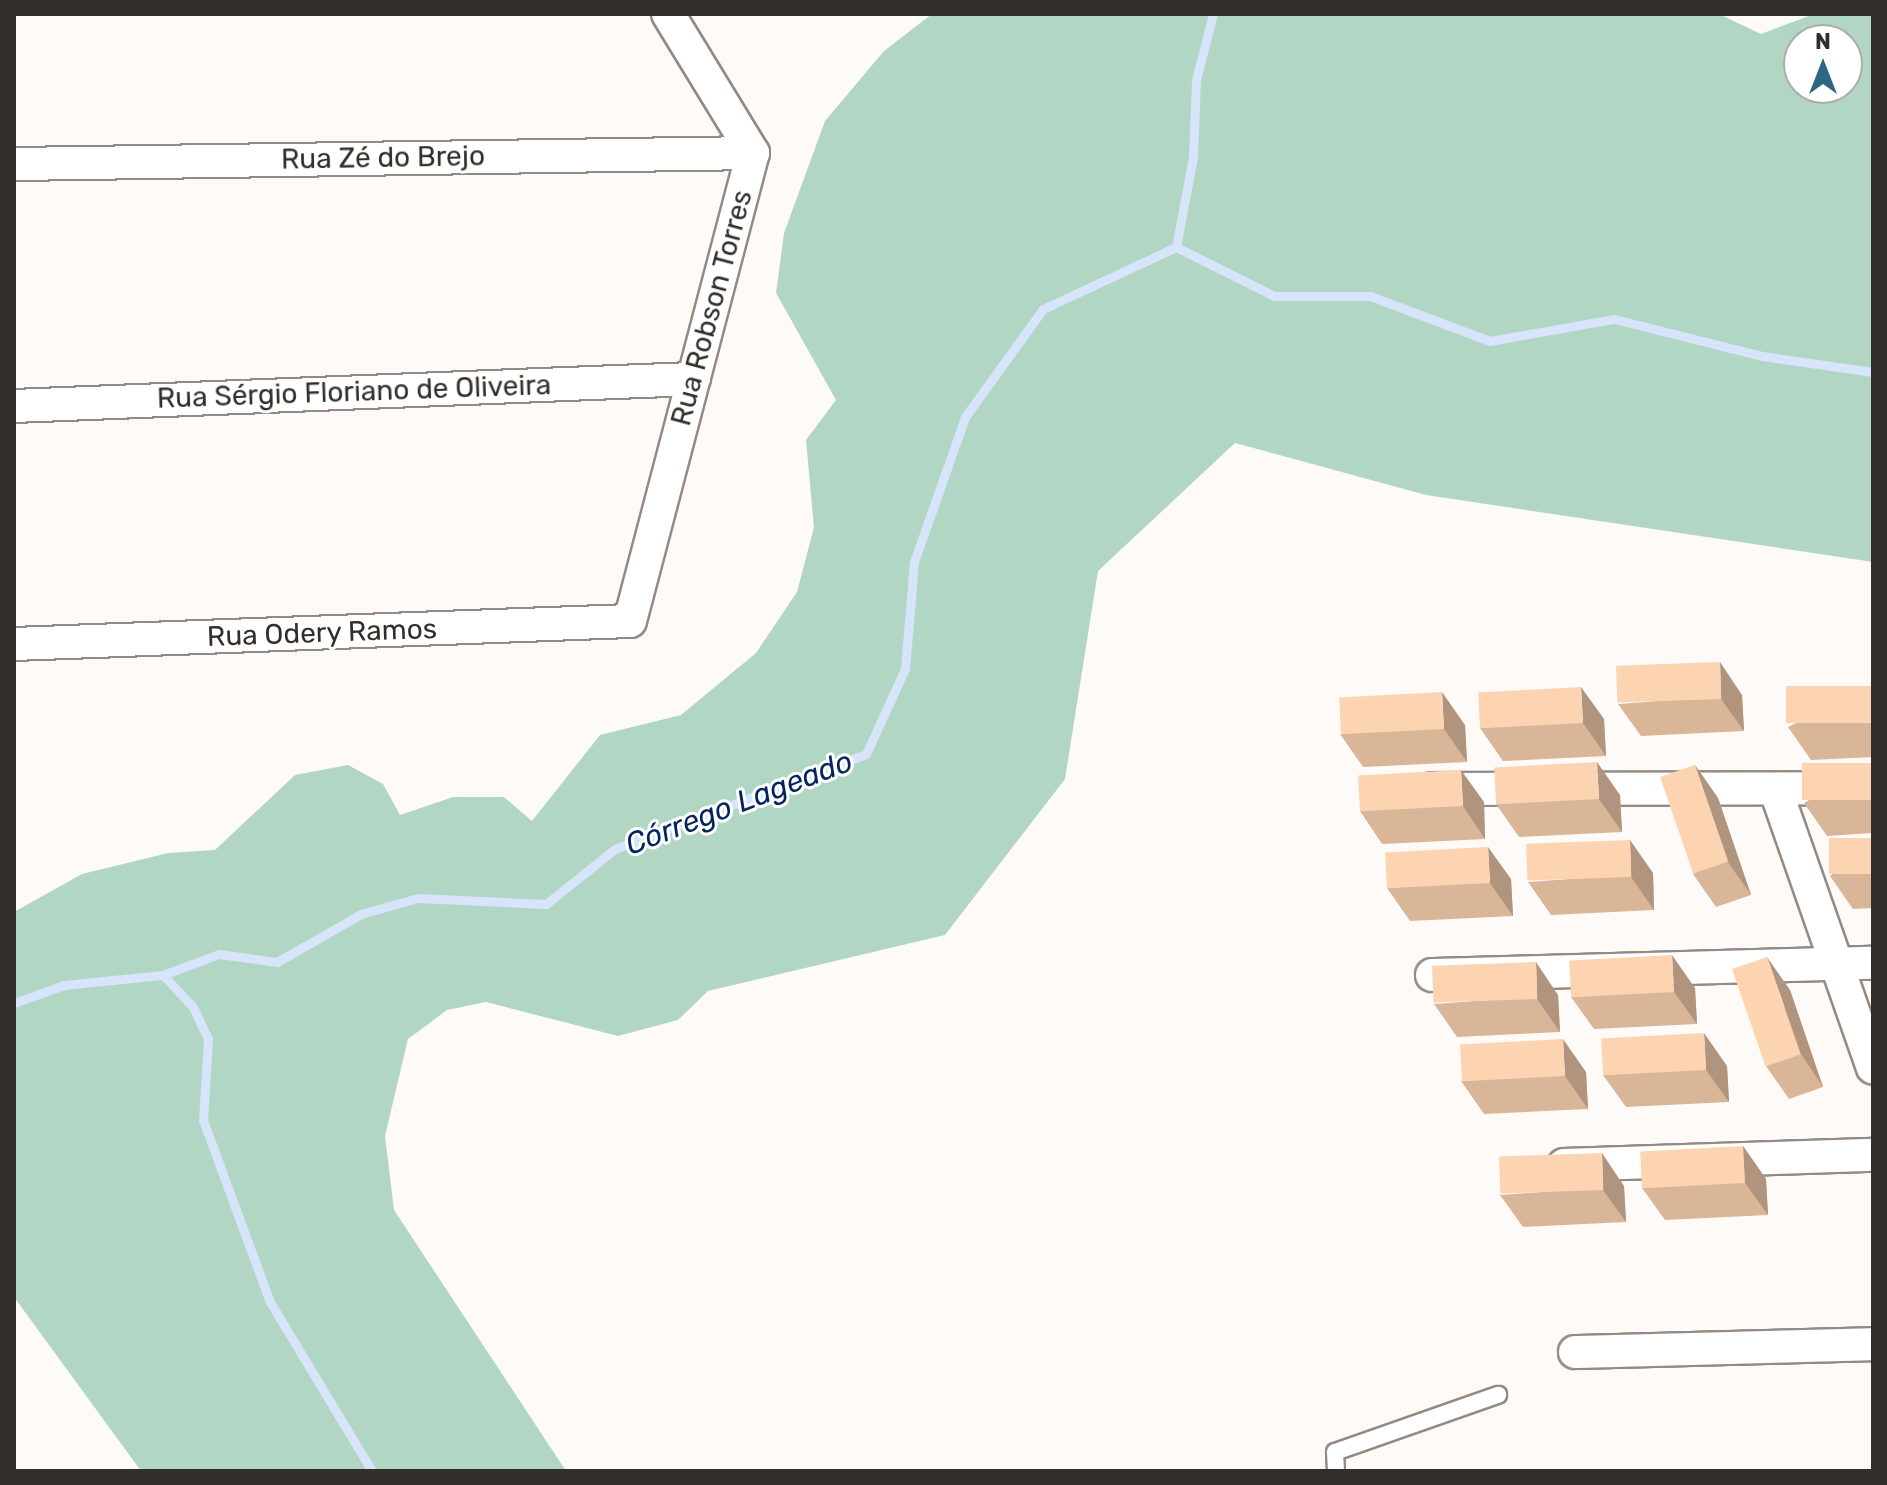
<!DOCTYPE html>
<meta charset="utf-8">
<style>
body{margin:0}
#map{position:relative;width:1887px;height:1485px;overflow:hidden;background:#fefaf7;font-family:Rubik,sans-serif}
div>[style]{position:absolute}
.green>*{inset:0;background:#b1d7c4}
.stream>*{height:9px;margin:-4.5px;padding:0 4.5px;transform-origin:4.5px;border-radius:4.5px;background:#d7e4fa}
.roads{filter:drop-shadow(2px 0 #948a83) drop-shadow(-2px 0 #948a83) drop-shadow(0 2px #948a83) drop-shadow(0 -2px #948a83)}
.lane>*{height:16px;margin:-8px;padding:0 8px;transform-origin:8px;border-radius:8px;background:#fff}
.street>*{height:32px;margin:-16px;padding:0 16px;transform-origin:16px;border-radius:16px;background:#fff}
.wall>*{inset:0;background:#dab699}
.shaded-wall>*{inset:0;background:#b1947d}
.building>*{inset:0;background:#fdd4b2;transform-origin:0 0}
span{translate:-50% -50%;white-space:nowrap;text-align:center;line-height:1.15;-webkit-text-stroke:6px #fff;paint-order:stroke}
.street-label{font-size:28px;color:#322f2b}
.water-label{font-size:30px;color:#04245f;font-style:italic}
.frame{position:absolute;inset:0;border:16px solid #322f2b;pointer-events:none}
.north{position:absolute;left:1783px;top:24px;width:80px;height:80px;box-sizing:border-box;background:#fff;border:2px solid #adacaa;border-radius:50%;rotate:0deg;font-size:22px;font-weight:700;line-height:32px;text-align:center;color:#322f2b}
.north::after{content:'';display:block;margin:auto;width:28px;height:36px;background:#2f6681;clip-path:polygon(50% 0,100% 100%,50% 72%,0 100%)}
</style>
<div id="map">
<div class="green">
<i style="clip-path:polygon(evenodd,932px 14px,1719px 14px,1761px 34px,1814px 14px,1873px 14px,1873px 562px,1426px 495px,1235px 443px,1098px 571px,1065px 779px,945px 935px,708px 991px,678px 1020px,618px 1036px,486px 1002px,447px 1010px,408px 1039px,385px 1136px,394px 1210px,566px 1471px,141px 1471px,14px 1297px,14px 912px,82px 874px,168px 853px,215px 850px,295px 775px,348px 765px,383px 784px,400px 815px,453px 797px,504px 797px,532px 821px,600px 735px,681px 715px,756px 653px,797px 592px,814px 527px,806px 440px,836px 400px,776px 293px,784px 233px,825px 121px,884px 51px,932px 14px,1799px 40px,1847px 40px,1847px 88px,1799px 88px,1799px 40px)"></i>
</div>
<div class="stream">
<i style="left:1176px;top:247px;width:110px;rotate:26.6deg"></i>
<i style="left:1274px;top:296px;width:96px"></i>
<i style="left:1370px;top:296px;width:128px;rotate:20.6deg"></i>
<i style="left:1490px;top:341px;width:126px;rotate:-10.1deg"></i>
<i style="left:1614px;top:319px;width:153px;rotate:14deg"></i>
<i style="left:1762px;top:356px;width:112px;rotate:8.2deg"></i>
<i style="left:1176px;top:247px;width:92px;rotate:-79.3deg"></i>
<i style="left:1193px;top:157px;width:77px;rotate:-87.8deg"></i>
<i style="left:1196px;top:80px;width:68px;rotate:-75.6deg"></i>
<i style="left:163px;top:975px;width:44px;rotate:46.8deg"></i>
<i style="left:193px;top:1007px;width:35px;rotate:65deg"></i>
<i style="left:208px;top:1039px;width:81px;rotate:93.5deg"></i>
<i style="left:203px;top:1120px;width:194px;rotate:69.8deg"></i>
<i style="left:270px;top:1302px;width:197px;rotate:58.9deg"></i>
<i style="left:14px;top:1003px;width:53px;rotate:-19.8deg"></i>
<i style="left:64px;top:985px;width:100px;rotate:-5.8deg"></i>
<i style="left:163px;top:975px;width:60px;rotate:-20.6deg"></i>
<i style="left:219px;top:954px;width:59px;rotate:7.9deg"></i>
<i style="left:277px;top:962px;width:97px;rotate:-29.7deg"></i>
<i style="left:361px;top:914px;width:59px;rotate:-15.7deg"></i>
<i style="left:418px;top:898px;width:128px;rotate:2.7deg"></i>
<i style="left:546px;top:904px;width:88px;rotate:-38.6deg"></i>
<i style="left:615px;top:849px;width:268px;rotate:-20.7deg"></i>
<i style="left:866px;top:754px;width:94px;rotate:-65.4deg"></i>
<i style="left:905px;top:669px;width:107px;rotate:-85.2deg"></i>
<i style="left:914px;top:562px;width:154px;rotate:-70.6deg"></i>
<i style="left:965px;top:417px;width:133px;rotate:-54.2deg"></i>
<i style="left:1043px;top:309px;width:147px;rotate:-25deg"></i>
</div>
<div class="roads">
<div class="lane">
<i style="left:1336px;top:1471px;width:19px;rotate:-93deg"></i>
<i style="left:1335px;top:1452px;width:173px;rotate:-19.3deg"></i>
</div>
<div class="street">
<i style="left:14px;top:164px;width:739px;rotate:-0.85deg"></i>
<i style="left:14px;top:406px;width:680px;rotate:-2.28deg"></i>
<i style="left:14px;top:644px;width:616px;rotate:-2.14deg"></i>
<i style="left:630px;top:621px;width:484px;rotate:-75.3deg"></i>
<i style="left:753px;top:153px;width:163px;rotate:-121.4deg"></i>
<i style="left:1432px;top:789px;width:441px;rotate:-0.1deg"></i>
<i style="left:1776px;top:791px;width:293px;rotate:70.7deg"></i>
<i style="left:1432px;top:975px;width:441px;rotate:-1.6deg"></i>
<i style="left:1564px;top:1165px;width:309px;rotate:-1.9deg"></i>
<i style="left:1575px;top:1352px;width:298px;rotate:-1.5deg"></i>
</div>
</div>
<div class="wall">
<i style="clip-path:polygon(1873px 686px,1873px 757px,1811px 760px,1788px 727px)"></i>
<i style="clip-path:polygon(1742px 695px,1744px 731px,1641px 736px,1618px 704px)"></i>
<i style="clip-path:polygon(1604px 719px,1606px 756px,1503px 761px,1480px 728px)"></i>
<i style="clip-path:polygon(1465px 725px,1467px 762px,1363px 767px,1340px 734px)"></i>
<i style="clip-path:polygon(1873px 763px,1873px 833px,1827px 836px,1804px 803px)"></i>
<i style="clip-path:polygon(1695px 765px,1718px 798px,1751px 895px,1716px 907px,1693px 874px)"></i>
<i style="clip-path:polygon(1620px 795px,1622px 832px,1519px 837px,1496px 804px)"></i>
<i style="clip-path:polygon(1484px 802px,1485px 839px,1382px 844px,1360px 811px)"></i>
<i style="clip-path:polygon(1873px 838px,1873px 908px,1853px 909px,1830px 876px)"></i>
<i style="clip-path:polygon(1653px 873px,1654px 910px,1551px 915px,1528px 882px)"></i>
<i style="clip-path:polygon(1511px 879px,1513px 916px,1410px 921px,1387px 888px)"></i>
<i style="clip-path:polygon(1695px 988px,1697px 1024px,1594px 1029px,1571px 997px)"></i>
<i style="clip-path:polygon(1790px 990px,1823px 1087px,1789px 1099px,1766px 1066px)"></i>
<i style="clip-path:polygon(1558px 995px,1560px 1032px,1457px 1037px,1434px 1004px)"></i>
<i style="clip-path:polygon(1727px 1066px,1729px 1102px,1626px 1107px,1603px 1075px)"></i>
<i style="clip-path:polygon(1586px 1072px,1588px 1109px,1484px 1114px,1461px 1081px)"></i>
<i style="clip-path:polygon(1743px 1146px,1766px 1179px,1768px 1215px,1665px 1220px,1642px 1188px)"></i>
<i style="clip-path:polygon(1624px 1186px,1626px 1222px,1523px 1227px,1500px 1195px)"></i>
</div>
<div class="shaded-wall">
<i style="clip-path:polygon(1720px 662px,1742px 695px,1744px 731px,1721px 699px)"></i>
<i style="clip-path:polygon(1581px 687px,1604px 719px,1606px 756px,1583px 723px)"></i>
<i style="clip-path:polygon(1442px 692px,1465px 725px,1467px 762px,1444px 729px)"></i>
<i style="clip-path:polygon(1597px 762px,1620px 795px,1622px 832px,1599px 799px)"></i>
<i style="clip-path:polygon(1695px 765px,1718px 798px,1751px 895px,1728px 862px)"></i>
<i style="clip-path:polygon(1461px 770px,1484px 802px,1485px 839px,1463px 806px)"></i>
<i style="clip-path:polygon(1630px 840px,1653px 873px,1654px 910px,1631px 877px)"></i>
<i style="clip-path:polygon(1488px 847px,1511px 879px,1513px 916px,1490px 883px)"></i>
<i style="clip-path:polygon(1672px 955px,1695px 988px,1697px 1024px,1674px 992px)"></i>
<i style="clip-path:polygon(1767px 957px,1790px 990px,1823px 1087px,1801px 1054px)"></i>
<i style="clip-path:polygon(1536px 962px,1558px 995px,1560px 1032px,1537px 999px)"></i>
<i style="clip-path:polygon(1704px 1033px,1727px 1066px,1729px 1102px,1706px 1070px)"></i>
<i style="clip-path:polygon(1563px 1039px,1586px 1072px,1588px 1109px,1565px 1076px)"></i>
<i style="clip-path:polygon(1743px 1146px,1766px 1179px,1768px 1215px,1745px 1183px)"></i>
<i style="clip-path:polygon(1602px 1153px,1624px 1186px,1626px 1222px,1603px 1190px)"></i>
</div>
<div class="building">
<i style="left:1720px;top:662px;width:37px;height:104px;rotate:88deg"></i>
<i style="left:1873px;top:686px;width:37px;height:87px;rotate:90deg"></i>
<i style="left:1581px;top:687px;width:36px;height:103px;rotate:87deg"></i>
<i style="left:1442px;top:692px;width:37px;height:103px;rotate:87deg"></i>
<i style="left:1597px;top:762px;width:37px;height:103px;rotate:87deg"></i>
<i style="left:1873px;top:763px;width:37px;height:71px;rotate:90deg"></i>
<i style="left:1695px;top:765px;width:102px;height:37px;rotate:71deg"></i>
<i style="left:1461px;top:770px;width:36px;height:103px;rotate:87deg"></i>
<i style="left:1873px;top:838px;width:36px;height:44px;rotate:90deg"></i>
<i style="left:1630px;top:840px;width:37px;height:104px;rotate:88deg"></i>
<i style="left:1488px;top:847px;width:36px;height:103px;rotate:87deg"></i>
<i style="left:1672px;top:955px;width:37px;height:103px;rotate:87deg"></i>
<i style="left:1767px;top:957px;width:103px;height:37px;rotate:71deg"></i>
<i style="left:1536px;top:962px;width:37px;height:104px;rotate:88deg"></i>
<i style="left:1704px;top:1033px;width:37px;height:103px;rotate:87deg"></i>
<i style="left:1563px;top:1039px;width:37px;height:103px;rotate:87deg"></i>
<i style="left:1743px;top:1146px;width:37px;height:103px;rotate:87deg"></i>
<i style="left:1602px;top:1153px;width:37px;height:103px;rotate:88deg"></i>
</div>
<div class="street-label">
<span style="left:383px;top:158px;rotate:-1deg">Rua Zé do Brejo</span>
<span style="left:712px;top:308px;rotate:-75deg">Rua Robson Torres</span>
<span style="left:354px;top:392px;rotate:-2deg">Rua Sérgio Floriano de Oliveira</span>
<span style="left:322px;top:633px;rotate:-2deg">Rua Odery Ramos</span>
</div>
<div class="water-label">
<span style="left:739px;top:803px;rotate:-21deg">Córrego Lageado</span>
</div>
<div class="frame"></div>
<div class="north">N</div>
</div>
